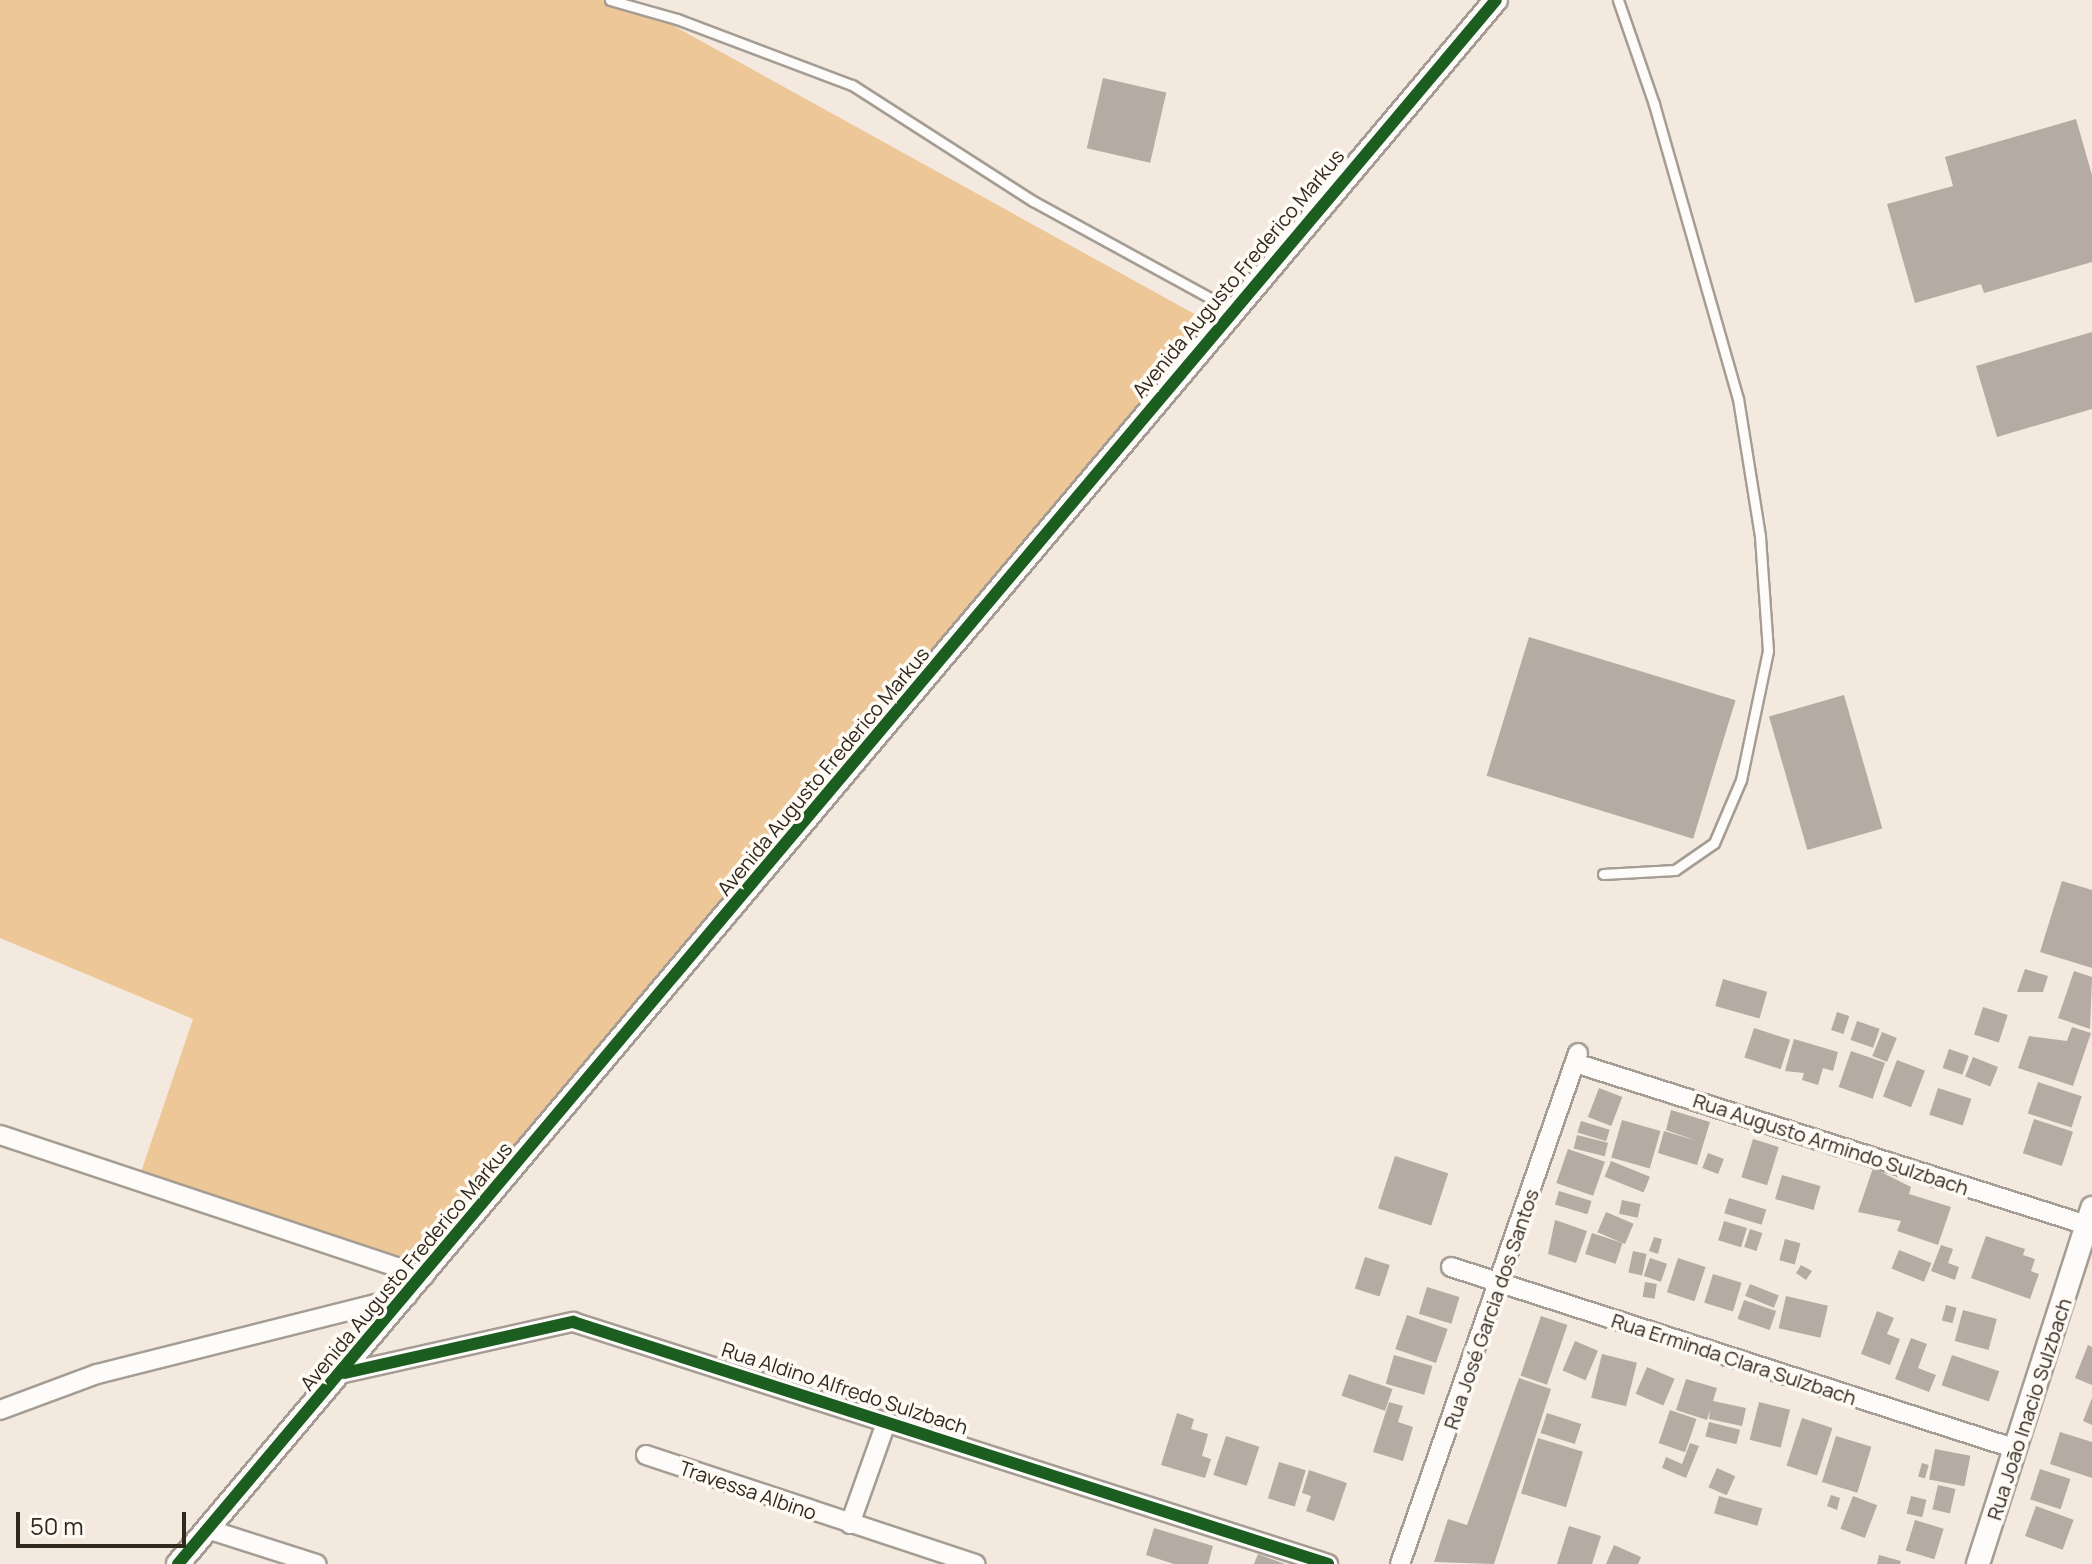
<!DOCTYPE html>
<meta charset="utf-8">
<style>
body{margin:0}
#map{position:relative;width:2092px;height:1564px;overflow:hidden;background:#f4e9de;font-family:Manrope,sans-serif}
div>[style]{position:absolute}
.forest>*{inset:0;background:#eec799}
.building>*{inset:0;background:#b4aba2;transform-origin:0 0}
.roads{filter:drop-shadow(2px 0 #a59d93) drop-shadow(-2px 0 #a59d93) drop-shadow(0 2px #a59d93) drop-shadow(0 -2px #a59d93)}
.service>*{height:9px;margin:-4.5px;padding:0 4.5px;transform-origin:4.5px;border-radius:4.5px;background:#fdfcfa}
.minor>*{height:18px;margin:-9px;padding:0 9px;transform-origin:9px;border-radius:9px;background:#fdfcfa}
.tertiary>*{height:22px;margin:-11px;padding:0 11px;transform-origin:11px;border-radius:11px;background:#fdfcfa}
.cycleway>*{height:12px;margin:-6px;padding:0 6px;transform-origin:6px;border-radius:6px;background:#1b5e20}
span{translate:-50% -50%;white-space:nowrap;text-align:center;line-height:1.15;-webkit-text-stroke:7px #fefaf4;paint-order:stroke}
.street-label{font-size:20px;color:#31281e}
.scale{position:absolute;left:16px;top:1512px;width:170px;height:36px;box-sizing:border-box;border:4px solid #31281e;border-top:0;padding-left:10px;font-size:24px;line-height:28px;white-space:nowrap;color:#31281e;-webkit-text-stroke:6px #fefaf4;paint-order:stroke}
</style>
<div id="map">
<div class="forest">
<i style="clip-path:polygon(0 0,613px 0,645px 10px,1218px 327px,424px 1276px,138px 1181px,193px 1019px,0 938px)"></i>
</div>
<div class="building">
<i style="left:1103px;top:78px;width:65px;height:72px;rotate:13deg"></i>
<i style="clip-path:polygon(2076px 119px,2092px 175px,2092px 262px,1984px 293px,1981px 284px,1915px 303px,1887px 204px,1953px 186px,1945px 157px)"></i>
<i style="clip-path:polygon(2092px 332px,2092px 409px,1997px 437px,1976px 366px)"></i>
<i style="left:1529px;top:637px;width:216px;height:145px;rotate:17deg"></i>
<i style="left:1844px;top:695px;width:139px;height:78px;rotate:74deg"></i>
<i style="clip-path:polygon(2062px 881px,2092px 890px,2092px 968px,2040px 952px)"></i>
<i style="clip-path:polygon(2025px 969px,2048px 976px,2043px 992px,2017px 992px)"></i>
<i style="clip-path:polygon(2074px 971px,2092px 977px,2090px 1029px,2058px 1018px)"></i>
<i style="left:1723px;top:979px;width:46px;height:28px;rotate:16deg"></i>
<i style="left:1983px;top:1007px;width:26px;height:29px;rotate:18deg"></i>
<i style="left:1837px;top:1012px;width:13px;height:19px;rotate:18deg"></i>
<i style="left:1857px;top:1021px;width:24px;height:20px;rotate:19deg"></i>
<i style="clip-path:polygon(2072px 1027px,2091px 1033px,2073px 1086px,2018px 1068px,2029px 1036px,2067px 1041px)"></i>
<i style="left:1754px;top:1028px;width:38px;height:31px;rotate:18deg"></i>
<i style="left:1882px;top:1032px;width:16px;height:26px;rotate:22deg"></i>
<i style="clip-path:polygon(1794px 1039px,1838px 1052px,1833px 1071px,1823px 1068px,1818px 1085px,1802px 1080px,1804px 1073px,1785px 1071px)"></i>
<i style="left:1949px;top:1049px;width:21px;height:20px;rotate:19deg"></i>
<i style="left:1851px;top:1051px;width:36px;height:38px;rotate:19deg"></i>
<i style="left:1973px;top:1057px;width:27px;height:21px;rotate:22deg"></i>
<i style="left:1897px;top:1060px;width:30px;height:39px;rotate:21deg"></i>
<i style="left:2038px;top:1082px;width:46px;height:33px;rotate:18deg"></i>
<i style="left:1599px;top:1088px;width:25px;height:31px;rotate:21deg"></i>
<i style="left:1938px;top:1088px;width:35px;height:28px;rotate:18deg"></i>
<i style="clip-path:polygon(1671px 1110px,1710px 1122px,1697px 1165px,1658px 1153px,1664px 1131px,1697px 1141px,1666px 1130px)"></i>
<i style="left:2034px;top:1119px;width:41px;height:36px;rotate:18deg"></i>
<i style="left:1622px;top:1120px;width:40px;height:39px;rotate:16deg"></i>
<i style="left:1581px;top:1121px;width:30px;height:12px;rotate:17deg"></i>
<i style="left:1577px;top:1135px;width:32px;height:14px;rotate:14deg"></i>
<i style="left:1753px;top:1139px;width:27px;height:40px;rotate:17deg"></i>
<i style="left:1568px;top:1149px;width:39px;height:36px;rotate:19deg"></i>
<i style="left:1708px;top:1153px;width:17px;height:16px;rotate:21deg"></i>
<i style="left:1395px;top:1156px;width:56px;height:55px;rotate:18deg"></i>
<i style="left:1611px;top:1161px;width:42px;height:17px;rotate:22deg"></i>
<i style="clip-path:polygon(1873px 1168px,1911px 1187px,1909px 1194px,1951px 1207px,1938px 1245px,1897px 1231px,1901px 1221px,1858px 1212px)"></i>
<i style="left:1782px;top:1175px;width:40px;height:25px;rotate:16deg"></i>
<i style="left:1559px;top:1191px;width:34px;height:14px;rotate:17deg"></i>
<i style="left:1729px;top:1198px;width:39px;height:16px;rotate:17deg"></i>
<i style="left:1622px;top:1200px;width:19px;height:14px;rotate:12deg"></i>
<i style="left:1606px;top:1212px;width:30px;height:22px;rotate:23deg"></i>
<i style="clip-path:polygon(1555px 1220px,1587px 1231px,1576px 1263px,1548px 1254px)"></i>
<i style="left:1724px;top:1221px;width:24px;height:20px;rotate:17deg"></i>
<i style="left:1750px;top:1229px;width:13px;height:19px;rotate:18deg"></i>
<i style="left:1592px;top:1233px;width:32px;height:22px;rotate:18deg"></i>
<i style="clip-path:polygon(1986px 1236px,2025px 1249px,2023px 1255px,2035px 1259px,2031px 1271px,2039px 1274px,2030px 1299px,1971px 1278px)"></i>
<i style="clip-path:polygon(1654px 1237px,1662px 1239px,1658px 1254px,1649px 1251px)"></i>
<i style="left:1785px;top:1239px;width:16px;height:22px;rotate:15deg"></i>
<i style="clip-path:polygon(1941px 1245px,1953px 1249px,1948px 1263px,1959px 1267px,1955px 1280px,1931px 1271px)"></i>
<i style="left:1899px;top:1250px;width:35px;height:20px;rotate:22deg"></i>
<i style="left:1633px;top:1251px;width:14px;height:22px;rotate:12deg"></i>
<i style="left:1365px;top:1257px;width:26px;height:33px;rotate:18deg"></i>
<i style="left:1650px;top:1258px;width:18px;height:19px;rotate:19deg"></i>
<i style="left:1678px;top:1258px;width:29px;height:36px;rotate:18deg"></i>
<i style="clip-path:polygon(1801px 1265px,1812px 1271px,1806px 1280px,1796px 1273px)"></i>
<i style="left:1713px;top:1274px;width:30px;height:30px;rotate:17deg"></i>
<i style="left:1645px;top:1282px;width:12px;height:15px;rotate:9deg"></i>
<i style="left:1750px;top:1284px;width:31px;height:13px;rotate:22deg"></i>
<i style="left:1427px;top:1287px;width:34px;height:28px;rotate:17deg"></i>
<i style="left:1786px;top:1296px;width:43px;height:33px;rotate:13deg"></i>
<i style="left:1744px;top:1300px;width:34px;height:20px;rotate:19deg"></i>
<i style="left:1946px;top:1305px;width:11px;height:16px;rotate:15deg"></i>
<i style="left:1963px;top:1310px;width:35px;height:32px;rotate:15deg"></i>
<i style="clip-path:polygon(1877px 1311px,1894px 1318px,1887px 1334px,1900px 1339px,1890px 1365px,1861px 1354px)"></i>
<i style="left:1407px;top:1315px;width:43px;height:36px;rotate:19deg"></i>
<i style="left:1541px;top:1316px;width:28px;height:63px;rotate:19deg"></i>
<i style="clip-path:polygon(1911px 1338px,1927px 1344px,1918px 1368px,1936px 1375px,1929px 1392px,1895px 1379px)"></i>
<i style="left:1575px;top:1341px;width:25px;height:32px;rotate:23deg"></i>
<i style="clip-path:polygon(2088px 1345px,2092px 1347px,2092px 1385px,2075px 1378px)"></i>
<i style="left:1602px;top:1354px;width:36px;height:45px;rotate:14deg"></i>
<i style="left:1394px;top:1355px;width:40px;height:30px;rotate:16deg"></i>
<i style="left:1952px;top:1355px;width:50px;height:32px;rotate:19deg"></i>
<i style="left:1647px;top:1367px;width:30px;height:29px;rotate:23deg"></i>
<i style="left:1349px;top:1374px;width:46px;height:23px;rotate:19deg"></i>
<i style="clip-path:polygon(1519px 1378px,1551px 1389px,1494px 1564px,1434px 1562px,1448px 1519px,1467px 1525px)"></i>
<i style="clip-path:polygon(1686px 1379px,1717px 1388px,1713px 1401px,1746px 1408px,1742px 1426px,1709px 1419px,1710px 1410px,1707px 1420px,1676px 1410px)"></i>
<i style="clip-path:polygon(2092px 1398px,2092px 1425px,2083px 1421px)"></i>
<i style="clip-path:polygon(1389px 1402px,1403px 1406px,1398px 1422px,1413px 1427px,1403px 1461px,1373px 1452px)"></i>
<i style="left:1759px;top:1402px;width:32px;height:39px;rotate:14deg"></i>
<i style="left:1670px;top:1410px;width:28px;height:35px;rotate:19deg"></i>
<i style="clip-path:polygon(1177px 1413px,1194px 1419px,1191px 1429px,1208px 1434px,1202px 1456px,1211px 1459px,1205px 1478px,1161px 1465px)"></i>
<i style="left:1547px;top:1413px;width:36px;height:21px;rotate:18deg"></i>
<i style="left:1802px;top:1418px;width:32px;height:50px;rotate:18deg"></i>
<i style="left:1709px;top:1422px;width:32px;height:15px;rotate:14deg"></i>
<i style="clip-path:polygon(2060px 1432px,2092px 1442px,2092px 1478px,2050px 1464px)"></i>
<i style="left:1226px;top:1436px;width:35px;height:41px;rotate:18deg"></i>
<i style="left:1836px;top:1436px;width:37px;height:48px;rotate:17deg"></i>
<i style="left:1538px;top:1438px;width:47px;height:58px;rotate:17deg"></i>
<i style="clip-path:polygon(1690px 1443px,1699px 1446px,1686px 1478px,1662px 1468px,1666px 1457px,1682px 1464px)"></i>
<i style="left:1935px;top:1449px;width:36px;height:31px;rotate:11deg"></i>
<i style="left:1279px;top:1462px;width:28px;height:38px;rotate:17deg"></i>
<i style="left:1922px;top:1463px;width:7px;height:14px;rotate:16deg"></i>
<i style="left:1717px;top:1468px;width:20px;height:21px;rotate:24deg"></i>
<i style="left:2040px;top:1469px;width:32px;height:32px;rotate:18deg"></i>
<i style="clip-path:polygon(1309px 1470px,1347px 1483px,1334px 1521px,1306px 1511px,1311px 1496px,1302px 1493px)"></i>
<i style="left:1938px;top:1485px;width:18px;height:25px;rotate:13deg"></i>
<i style="clip-path:polygon(1831px 1495px,1840px 1498px,1837px 1510px,1827px 1506px)"></i>
<i style="left:1719px;top:1496px;width:45px;height:18px;rotate:16deg"></i>
<i style="left:1853px;top:1496px;width:26px;height:35px;rotate:21deg"></i>
<i style="left:1911px;top:1496px;width:16px;height:18px;rotate:14deg"></i>
<i style="left:2036px;top:1506px;width:40px;height:32px;rotate:20deg"></i>
<i style="left:1915px;top:1520px;width:30px;height:32px;rotate:17deg"></i>
<i style="clip-path:polygon(1569px 1526px,1601px 1536px,1592px 1564px,1557px 1564px)"></i>
<i style="clip-path:polygon(1154px 1528px,1213px 1546px,1208px 1564px,1174px 1564px,1146px 1555px)"></i>
<i style="clip-path:polygon(1614px 1545px,1641px 1557px,1638px 1564px,1606px 1564px)"></i>
<i style="clip-path:polygon(1258px 1554px,1285px 1564px,1254px 1564px)"></i>
<i style="clip-path:polygon(1879px 1555px,1901px 1561px,1900px 1564px,1877px 1564px)"></i>
</div>
<div class="roads">
<div class="service">
<i style="left:610px;top:0;width:70px;rotate:15.8deg"></i>
<i style="left:677px;top:19px;width:187px;rotate:20.7deg"></i>
<i style="left:852px;top:85px;width:215px;rotate:32.7deg"></i>
<i style="left:1033px;top:201px;width:227px;rotate:28.7deg"></i>
<i style="left:1603px;top:874px;width:72px;rotate:-3.2deg"></i>
<i style="left:1675px;top:870px;width:47px;rotate:-34.7deg"></i>
<i style="left:1714px;top:843px;width:69px;rotate:-66.8deg"></i>
<i style="left:1741px;top:780px;width:132px;rotate:-78.2deg"></i>
<i style="left:1768px;top:651px;width:115px;rotate:-94deg"></i>
<i style="left:1760px;top:536px;width:139px;rotate:-99.1deg"></i>
<i style="left:1738px;top:399px;width:307px;rotate:-105.9deg"></i>
<i style="left:1654px;top:104px;width:110px;rotate:-109.1deg"></i>
</div>
<div class="minor">
<i style="left:1575px;top:1063px;width:537px;rotate:17.56deg"></i>
<i style="left:0;top:1135px;width:447px;rotate:18.4deg"></i>
<i style="left:1451px;top:1267px;width:594px;rotate:17.85deg"></i>
<i style="left:344px;top:1373px;width:235px;rotate:-12.6deg"></i>
<i style="left:573px;top:1322px;width:793px;rotate:17.77deg"></i>
<i style="left:0;top:1410px;width:103px;rotate:-20.4deg"></i>
<i style="left:97px;top:1374px;width:320px;rotate:-14.1deg"></i>
<i style="left:646px;top:1455px;width:347px;rotate:18.3deg"></i>
<i style="left:850px;top:1524px;width:107px;rotate:-70.4deg"></i>
<i style="left:207px;top:1529px;width:115px;rotate:17.7deg"></i>
<i style="left:1400px;top:1564px;width:541px;rotate:-70.79deg"></i>
</div>
<div class="tertiary">
<i style="left:178px;top:1564px;width:2045px;rotate:-49.88deg"></i>
<i style="left:1978px;top:1564px;width:374px;rotate:-72.2deg"></i>
</div>
</div>
<div class="cycleway">
<i style="left:344px;top:1373px;width:235px;rotate:-12.6deg"></i>
<i style="left:573px;top:1322px;width:793px;rotate:17.77deg"></i>
<i style="left:178px;top:1564px;width:2045px;rotate:-49.88deg"></i>
</div>
<div class="street-label">
<span style="left:1238px;top:273px;rotate:-50deg">Avenida Augusto Frederico Markus</span>
<span style="left:823px;top:771px;rotate:-50deg">Avenida Augusto Frederico Markus</span>
<span style="left:1831px;top:1144px;rotate:18deg">Rua Augusto Armindo Sulzbach</span>
<span style="left:406px;top:1266px;rotate:-50deg">Avenida Augusto Frederico Markus</span>
<span style="left:1491px;top:1309px;rotate:-71deg">Rua José Garcia dos Santos</span>
<span style="left:1734px;top:1359px;rotate:18deg">Rua Erminda Clara Sulzbach</span>
<span style="left:845px;top:1388px;rotate:18deg">Rua Aldino Alfredo Sulzbach</span>
<span style="left:2029px;top:1409px;rotate:-72deg">Rua João Inacio Sulzbach</span>
<span style="left:748px;top:1490px;rotate:19deg">Travessa Albino</span>
</div>
<div class="scale">50 m</div>
</div>
